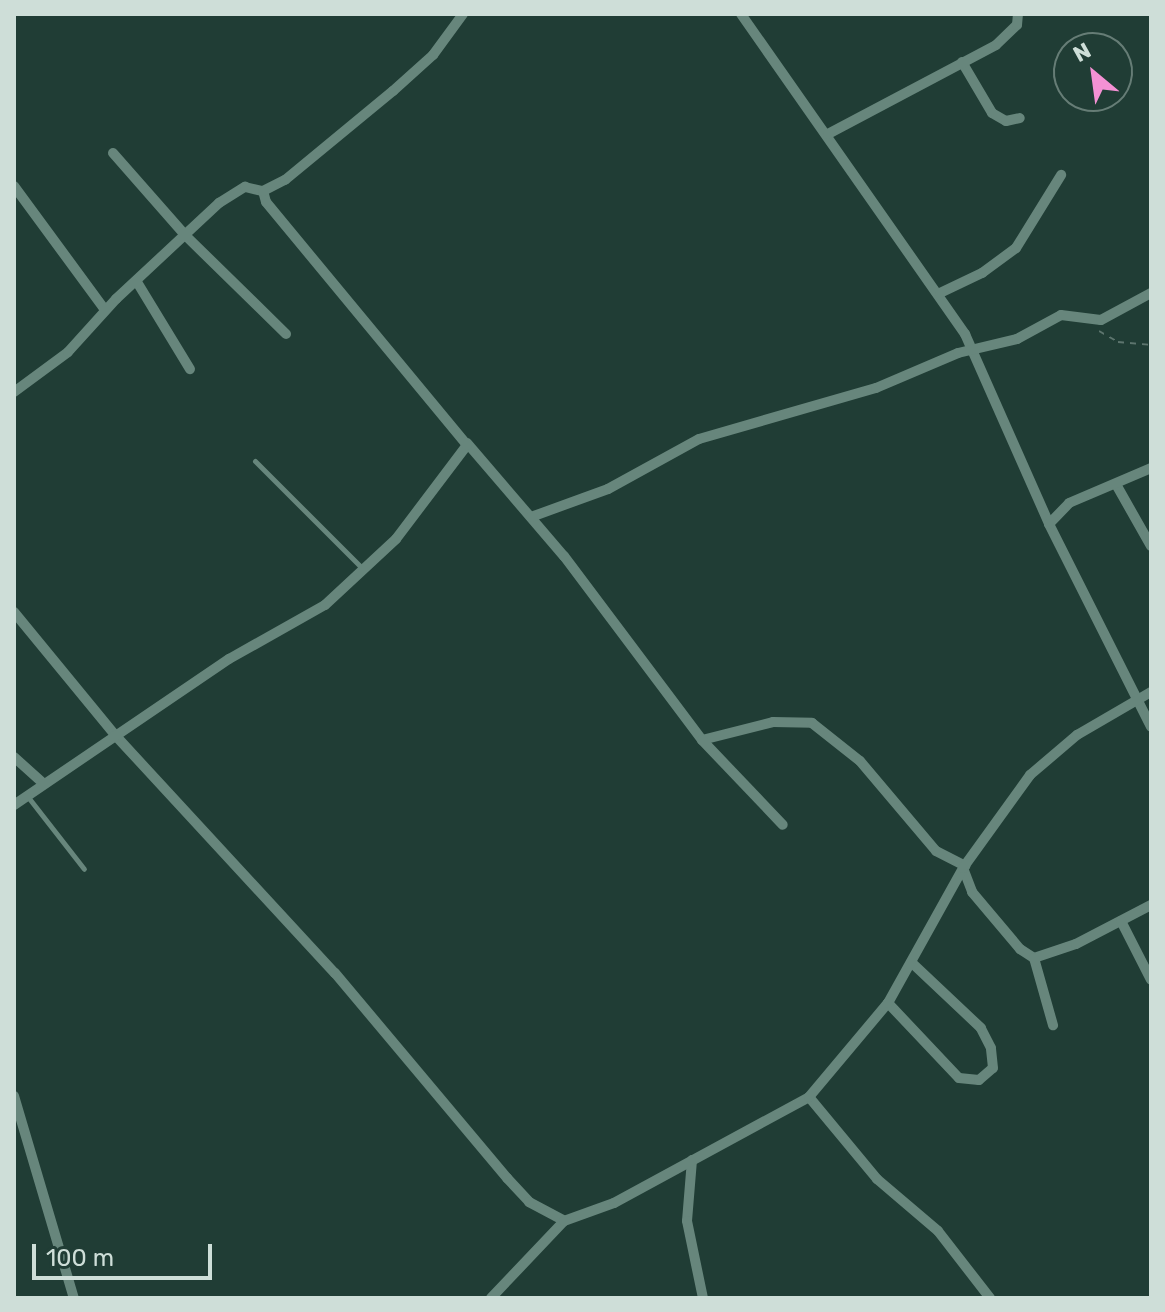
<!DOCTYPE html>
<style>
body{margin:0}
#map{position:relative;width:1165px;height:1312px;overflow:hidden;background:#203d35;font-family:Rubik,sans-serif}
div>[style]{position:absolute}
.path>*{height:2px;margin-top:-1px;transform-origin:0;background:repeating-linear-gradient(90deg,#5d756e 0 6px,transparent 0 12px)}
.lane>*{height:5px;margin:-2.5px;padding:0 2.5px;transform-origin:2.5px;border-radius:2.5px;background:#67867c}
.street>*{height:10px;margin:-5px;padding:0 5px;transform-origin:5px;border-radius:5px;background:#67867c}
span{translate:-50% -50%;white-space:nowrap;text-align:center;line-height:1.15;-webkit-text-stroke:8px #203d35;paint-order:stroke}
.frame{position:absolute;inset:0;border:16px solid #ceded8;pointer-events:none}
.north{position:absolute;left:1053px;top:32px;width:80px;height:80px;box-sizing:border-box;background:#203d35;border:2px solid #667d76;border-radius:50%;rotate:331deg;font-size:22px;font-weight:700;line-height:32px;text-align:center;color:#ceded8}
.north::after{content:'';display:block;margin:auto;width:28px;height:36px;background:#f491d4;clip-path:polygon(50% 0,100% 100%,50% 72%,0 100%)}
.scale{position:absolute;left:32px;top:1244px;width:180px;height:36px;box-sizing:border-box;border:4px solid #ceded8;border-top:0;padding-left:10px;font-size:24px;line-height:28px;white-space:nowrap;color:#ceded8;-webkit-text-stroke:6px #203d35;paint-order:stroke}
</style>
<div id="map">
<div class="path">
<i style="left:1099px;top:331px;width:22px;rotate:30deg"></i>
<i style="left:1118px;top:342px;width:33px;rotate:5deg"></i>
</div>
<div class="lane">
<i style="left:255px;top:461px;width:151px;rotate:45deg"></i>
<i style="left:28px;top:797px;width:91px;rotate:52.1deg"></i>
</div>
<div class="street">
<i style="left:741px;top:14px;width:391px;rotate:55deg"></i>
<i style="left:965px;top:334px;width:208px;rotate:66.1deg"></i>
<i style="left:1049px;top:524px;width:227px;rotate:63.3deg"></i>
<i style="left:962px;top:62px;width:59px;rotate:59.5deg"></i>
<i style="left:992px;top:113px;width:16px;rotate:30deg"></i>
<i style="left:1006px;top:121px;width:14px;rotate:-12deg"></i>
<i style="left:828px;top:134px;width:190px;rotate:-27.9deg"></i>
<i style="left:996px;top:45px;width:29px;rotate:-44deg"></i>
<i style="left:1017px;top:25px;width:11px;rotate:-85deg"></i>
<i style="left:113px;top:153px;width:111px;rotate:48.7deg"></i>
<i style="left:186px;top:236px;width:140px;rotate:44.4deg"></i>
<i style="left:14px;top:186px;width:154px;rotate:53.7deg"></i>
<i style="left:137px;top:282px;width:102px;rotate:58.7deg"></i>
<i style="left:940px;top:293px;width:47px;rotate:-25.5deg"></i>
<i style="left:982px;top:273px;width:42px;rotate:-36.3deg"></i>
<i style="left:1016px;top:248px;width:86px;rotate:-58.3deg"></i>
<i style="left:14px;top:392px;width:67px;rotate:-36.5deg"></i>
<i style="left:68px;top:352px;width:72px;rotate:-47.8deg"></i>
<i style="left:116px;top:299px;width:141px;rotate:-43deg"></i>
<i style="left:219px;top:203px;width:31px;rotate:-32deg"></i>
<i style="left:245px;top:187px;width:18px;rotate:13deg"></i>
<i style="left:467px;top:443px;width:149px;rotate:49.4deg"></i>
<i style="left:564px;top:556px;width:230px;rotate:53.1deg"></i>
<i style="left:702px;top:740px;width:73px;rotate:-14.2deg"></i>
<i style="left:773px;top:722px;width:39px;rotate:1deg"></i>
<i style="left:812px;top:723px;width:61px;rotate:38.4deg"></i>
<i style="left:860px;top:761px;width:118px;rotate:49.8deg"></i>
<i style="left:936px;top:851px;width:33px;rotate:27deg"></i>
<i style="left:1117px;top:486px;width:69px;rotate:60.5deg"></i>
<i style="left:531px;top:517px;width:82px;rotate:-20deg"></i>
<i style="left:608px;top:489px;width:104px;rotate:-28.8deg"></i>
<i style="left:699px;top:439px;width:184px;rotate:-16.1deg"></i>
<i style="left:876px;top:388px;width:89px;rotate:-23.1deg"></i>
<i style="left:958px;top:353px;width:61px;rotate:-13.3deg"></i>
<i style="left:1017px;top:339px;width:50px;rotate:-28.6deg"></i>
<i style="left:1061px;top:315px;width:40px;rotate:7.1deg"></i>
<i style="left:1101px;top:320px;width:57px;rotate:-28.4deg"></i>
<i style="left:1049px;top:524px;width:29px;rotate:-46deg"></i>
<i style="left:1069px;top:503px;width:89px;rotate:-23.1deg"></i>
<i style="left:14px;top:612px;width:159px;rotate:50.6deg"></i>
<i style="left:115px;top:735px;width:324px;rotate:47.3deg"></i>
<i style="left:335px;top:973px;width:268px;rotate:50deg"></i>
<i style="left:507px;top:1178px;width:33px;rotate:47deg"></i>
<i style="left:529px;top:1202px;width:40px;rotate:28deg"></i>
<i style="left:702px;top:740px;width:117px;rotate:46.4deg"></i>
<i style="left:14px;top:757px;width:40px;rotate:42deg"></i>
<i style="left:14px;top:805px;width:260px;rotate:-34.2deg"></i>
<i style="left:229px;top:659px;width:110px;rotate:-29.4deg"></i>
<i style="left:325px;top:605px;width:97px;rotate:-42.9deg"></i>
<i style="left:396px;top:539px;width:118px;rotate:-52.9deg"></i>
<i style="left:467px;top:445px;width:315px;rotate:-129.6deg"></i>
<i style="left:266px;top:202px;width:11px;rotate:-105deg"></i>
<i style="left:263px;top:191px;width:25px;rotate:-27deg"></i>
<i style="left:285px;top:180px;width:140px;rotate:-39.5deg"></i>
<i style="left:393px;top:91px;width:54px;rotate:-42deg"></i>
<i style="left:433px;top:55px;width:51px;rotate:-53.8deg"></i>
<i style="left:963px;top:868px;width:26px;rotate:69deg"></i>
<i style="left:972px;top:892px;width:75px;rotate:49.9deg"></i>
<i style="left:1020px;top:949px;width:17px;rotate:33deg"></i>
<i style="left:1034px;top:958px;width:44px;rotate:-18.4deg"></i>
<i style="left:1076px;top:944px;width:85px;rotate:-27.5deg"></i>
<i style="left:1121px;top:921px;width:66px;rotate:63deg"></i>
<i style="left:1034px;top:958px;width:70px;rotate:74.2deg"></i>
<i style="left:888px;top:1003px;width:103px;rotate:46.6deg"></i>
<i style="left:959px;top:1078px;width:20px;rotate:6deg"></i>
<i style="left:979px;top:1080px;width:18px;rotate:-41deg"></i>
<i style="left:993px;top:1068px;width:20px;rotate:-96deg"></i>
<i style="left:991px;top:1048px;width:22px;rotate:-117deg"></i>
<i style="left:981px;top:1028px;width:96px;rotate:-136.7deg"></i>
<i style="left:14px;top:1096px;width:211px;rotate:73.5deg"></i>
<i style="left:809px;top:1097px;width:107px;rotate:50.3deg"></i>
<i style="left:877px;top:1179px;width:80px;rotate:40.4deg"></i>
<i style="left:938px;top:1231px;width:85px;rotate:52.2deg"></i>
<i style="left:692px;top:1160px;width:61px;rotate:94.7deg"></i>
<i style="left:687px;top:1221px;width:79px;rotate:78.3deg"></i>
<i style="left:491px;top:1298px;width:106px;rotate:-46.5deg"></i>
<i style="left:564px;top:1221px;width:53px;rotate:-19.8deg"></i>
<i style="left:614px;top:1203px;width:222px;rotate:-28.5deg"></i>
<i style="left:809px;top:1097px;width:123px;rotate:-50deg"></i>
<i style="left:888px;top:1003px;width:154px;rotate:-60.9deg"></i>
<i style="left:963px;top:868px;width:115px;rotate:-54.2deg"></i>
<i style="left:1030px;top:775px;width:62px;rotate:-40.4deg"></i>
<i style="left:1077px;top:735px;width:86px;rotate:-30.2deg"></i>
</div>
<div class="frame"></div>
<div class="north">N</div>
<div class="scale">100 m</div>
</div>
